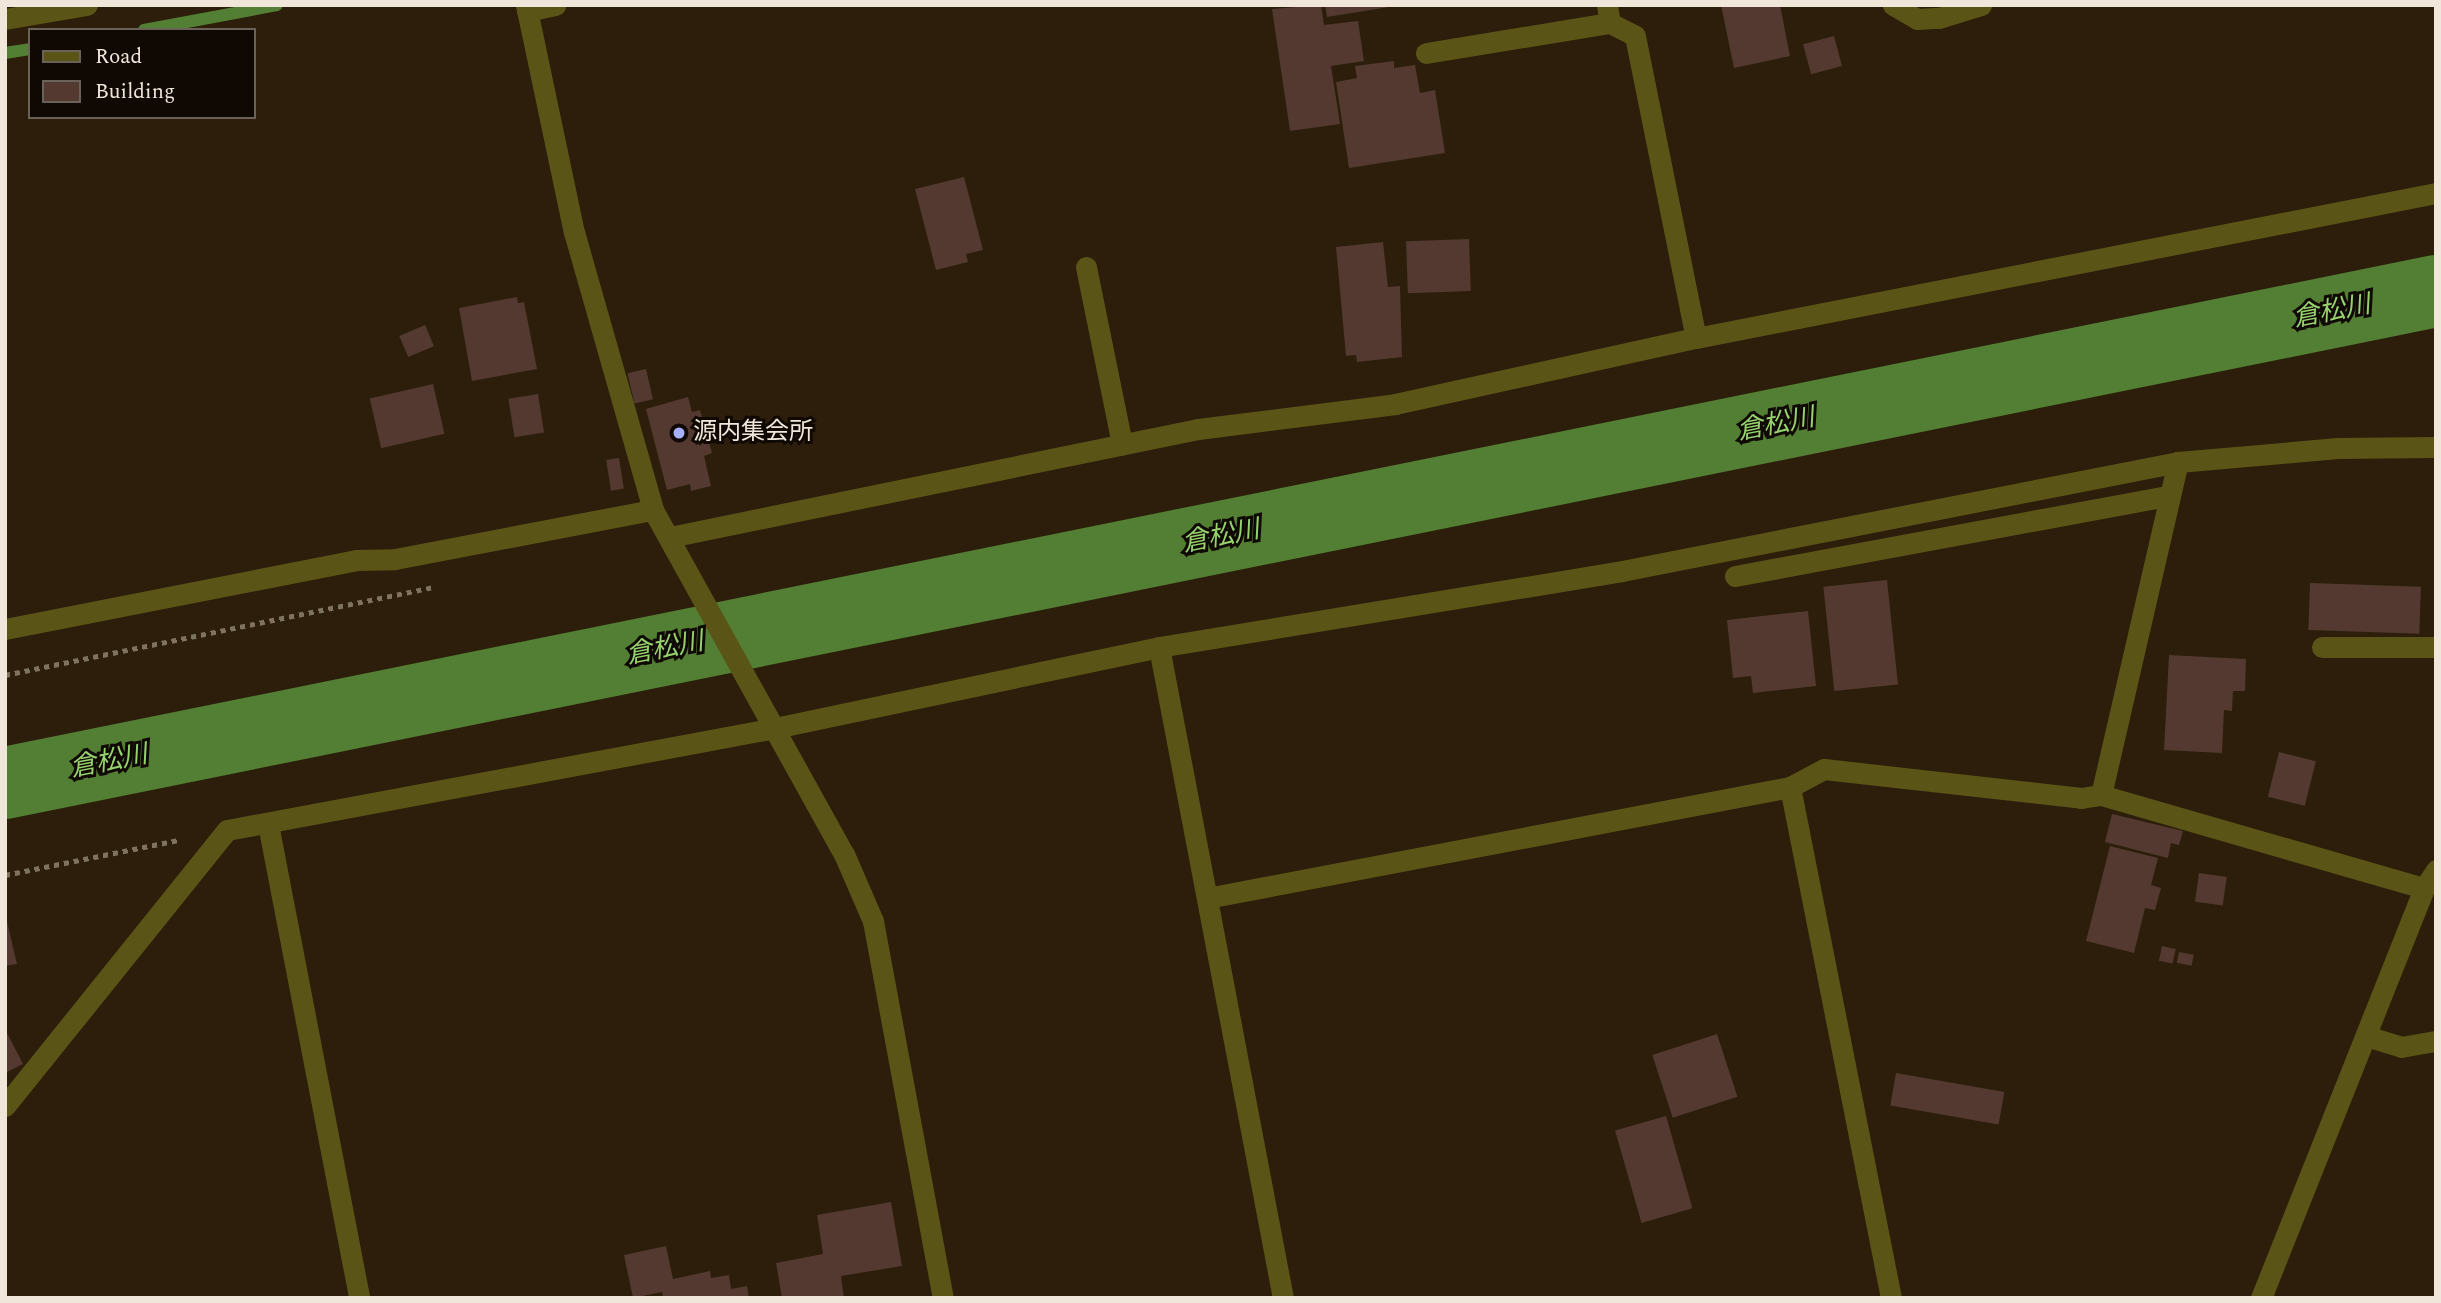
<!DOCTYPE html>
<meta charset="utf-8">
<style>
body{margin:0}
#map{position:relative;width:2441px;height:1303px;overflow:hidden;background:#2c1e0a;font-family:Spectral,"Noto Sans JP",serif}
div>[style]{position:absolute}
.stream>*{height:12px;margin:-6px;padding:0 6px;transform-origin:6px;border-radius:6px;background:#527f33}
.river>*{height:72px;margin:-36px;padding:0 36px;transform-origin:36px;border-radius:36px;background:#527f33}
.building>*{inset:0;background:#533930;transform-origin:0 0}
.path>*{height:4.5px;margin-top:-2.25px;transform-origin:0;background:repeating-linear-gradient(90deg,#7e7261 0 5px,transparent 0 10px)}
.service>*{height:21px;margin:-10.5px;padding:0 10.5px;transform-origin:10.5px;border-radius:10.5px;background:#5a5417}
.minor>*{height:21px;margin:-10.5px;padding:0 10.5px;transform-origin:10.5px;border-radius:10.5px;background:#5a5417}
.dots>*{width:19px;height:19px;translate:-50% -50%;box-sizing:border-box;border:4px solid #100903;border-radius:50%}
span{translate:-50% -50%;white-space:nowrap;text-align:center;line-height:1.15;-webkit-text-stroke:6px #100903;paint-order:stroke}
.poi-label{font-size:24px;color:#f0e6da}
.left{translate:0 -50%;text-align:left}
.water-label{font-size:26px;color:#96d36e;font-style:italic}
.frame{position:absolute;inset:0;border:7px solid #f0e6da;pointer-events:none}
.legend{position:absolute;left:28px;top:28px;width:228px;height:91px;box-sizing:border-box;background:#100903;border:2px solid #6a6159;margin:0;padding:9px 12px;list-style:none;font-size:21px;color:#f0e6da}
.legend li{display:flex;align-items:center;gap:14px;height:35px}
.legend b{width:35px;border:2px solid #6a6159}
</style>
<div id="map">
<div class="stream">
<i style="left:144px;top:30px;width:135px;rotate:-10.6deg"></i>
<i style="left:5px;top:53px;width:25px;rotate:-9deg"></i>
</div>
<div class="river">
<i style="left:5px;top:783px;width:2480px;rotate:-11.44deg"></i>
</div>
<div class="building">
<i style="clip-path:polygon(1321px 5px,1324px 25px,1358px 21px,1364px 61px,1331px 66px,1340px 124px,1290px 131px,1272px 9px)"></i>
<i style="clip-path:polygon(1325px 5px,1389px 5px,1389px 7px,1327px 17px)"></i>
<i style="clip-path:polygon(1721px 5px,1780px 5px,1790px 56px,1734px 68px)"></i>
<i style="left:1834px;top:36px;width:31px;height:32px;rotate:75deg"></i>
<i style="clip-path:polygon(1394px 61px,1394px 68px,1415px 65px,1420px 93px,1435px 90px,1445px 153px,1349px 168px,1336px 82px,1357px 78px,1355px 66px)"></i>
<i style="clip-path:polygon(964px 177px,983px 250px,966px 254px,968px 262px,936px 270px,915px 189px)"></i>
<i style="left:1469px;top:239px;width:52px;height:63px;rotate:88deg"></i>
<i style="clip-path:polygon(1383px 242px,1388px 287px,1400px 286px,1402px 357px,1357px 362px,1356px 355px,1346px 356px,1336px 247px)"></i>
<i style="clip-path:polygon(517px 297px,518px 303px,524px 302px,537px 369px,472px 381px,459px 308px)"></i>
<i style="left:425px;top:325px;width:23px;height:28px;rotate:67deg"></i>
<i style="left:646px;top:369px;width:31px;height:19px;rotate:77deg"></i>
<i style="left:433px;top:384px;width:51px;height:65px;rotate:77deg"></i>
<i style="left:538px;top:394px;width:39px;height:30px;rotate:81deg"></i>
<i style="clip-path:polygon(688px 397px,692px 412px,700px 410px,712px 453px,704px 456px,711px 486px,691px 491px,690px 484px,667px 490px,646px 409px)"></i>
<i style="left:619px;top:458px;width:31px;height:13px;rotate:81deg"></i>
<i style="left:1887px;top:580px;width:105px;height:64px;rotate:84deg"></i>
<i style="left:2310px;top:583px;width:111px;height:47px;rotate:2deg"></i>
<i style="clip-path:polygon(1808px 611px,1816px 686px,1753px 693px,1751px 676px,1733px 678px,1727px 620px)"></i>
<i style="clip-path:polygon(2169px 655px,2246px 659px,2245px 691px,2233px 691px,2232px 711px,2224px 710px,2222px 753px,2164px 750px)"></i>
<i style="left:2279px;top:752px;width:38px;height:46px;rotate:14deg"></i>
<i style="clip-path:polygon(2112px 814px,2183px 831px,2179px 845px,2171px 843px,2168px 858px,2105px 842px)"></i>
<i style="clip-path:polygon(2110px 846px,2158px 858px,2151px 885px,2161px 888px,2155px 910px,2145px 908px,2134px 953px,2086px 941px)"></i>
<i style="left:2199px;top:873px;width:28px;height:29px;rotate:8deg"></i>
<i style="clip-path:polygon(5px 913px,17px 964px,5px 966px)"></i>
<i style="left:2162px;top:946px;width:14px;height:15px;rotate:12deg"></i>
<i style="left:2179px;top:952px;width:15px;height:11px;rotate:11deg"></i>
<i style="clip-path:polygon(5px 1029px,23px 1064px,5px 1073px)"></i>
<i style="left:1717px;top:1034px;width:66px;height:68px;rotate:72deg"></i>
<i style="left:1896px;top:1073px;width:110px;height:33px;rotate:10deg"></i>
<i style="left:1666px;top:1116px;width:96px;height:53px;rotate:74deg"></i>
<i style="clip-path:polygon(891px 1202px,902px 1266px,841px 1276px,844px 1298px,782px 1298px,776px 1263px,823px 1254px,817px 1215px)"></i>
<i style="clip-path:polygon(666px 1246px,673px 1279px,710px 1271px,711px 1278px,729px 1275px,731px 1289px,747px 1286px,749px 1298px,663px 1298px,662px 1292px,633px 1298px,624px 1255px)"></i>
</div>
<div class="path">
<i style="left:5px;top:675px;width:437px;rotate:-11.6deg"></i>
<i style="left:5px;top:875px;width:177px;rotate:-11.4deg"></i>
</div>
<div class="service">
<i style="left:1893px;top:5px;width:28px;rotate:30deg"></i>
<i style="left:1917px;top:19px;width:22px;rotate:-3deg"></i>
<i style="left:1939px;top:18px;width:44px;rotate:-17.2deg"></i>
<i style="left:1426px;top:53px;width:186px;rotate:-9.3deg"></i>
<i style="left:1086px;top:267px;width:181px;rotate:78.5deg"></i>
<i style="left:1735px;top:576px;width:442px;rotate:-10.5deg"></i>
<i style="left:2322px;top:647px;width:114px"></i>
</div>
<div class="minor">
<i style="left:526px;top:5px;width:232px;rotate:78.1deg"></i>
<i style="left:574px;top:232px;width:289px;rotate:74.1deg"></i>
<i style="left:653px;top:510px;width:393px;rotate:61deg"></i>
<i style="left:844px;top:854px;width:73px;rotate:66.6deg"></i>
<i style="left:873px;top:921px;width:383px;rotate:79.5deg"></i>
<i style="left:1607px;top:5px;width:18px;rotate:81deg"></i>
<i style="left:1610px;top:23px;width:28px;rotate:27deg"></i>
<i style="left:1635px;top:36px;width:308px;rotate:78.6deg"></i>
<i style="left:527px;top:11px;width:29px;rotate:-12deg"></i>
<i style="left:5px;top:19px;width:83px;rotate:-9.7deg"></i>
<i style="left:670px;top:537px;width:539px;rotate:-11.56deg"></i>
<i style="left:1198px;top:429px;width:199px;rotate:-7.2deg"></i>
<i style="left:1395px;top:404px;width:308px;rotate:-12.4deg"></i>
<i style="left:1696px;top:338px;width:754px;rotate:-11.09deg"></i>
<i style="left:5px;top:629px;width:358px;rotate:-11.1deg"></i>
<i style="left:356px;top:560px;width:39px;rotate:-1deg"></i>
<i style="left:395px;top:559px;width:263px;rotate:-10.8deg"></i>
<i style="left:1159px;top:647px;width:663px;rotate:79.22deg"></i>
<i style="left:2101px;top:795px;width:342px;rotate:-77deg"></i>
<i style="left:268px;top:824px;width:483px;rotate:79.1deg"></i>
<i style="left:1207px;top:898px;width:593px;rotate:-10.78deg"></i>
<i style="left:2366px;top:1036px;width:37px;rotate:17deg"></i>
<i style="left:2401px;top:1047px;width:36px;rotate:-10deg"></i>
<i style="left:5px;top:1106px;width:354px;rotate:-51.2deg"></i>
<i style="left:227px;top:830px;width:557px;rotate:-10.54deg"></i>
<i style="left:775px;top:728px;width:392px;rotate:-11.9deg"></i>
<i style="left:1159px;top:647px;width:469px;rotate:-9.3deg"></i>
<i style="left:1622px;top:571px;width:567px;rotate:-11.09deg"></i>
<i style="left:2178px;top:462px;width:160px;rotate:-5deg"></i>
<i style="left:2337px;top:448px;width:99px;rotate:-0.6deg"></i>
<i style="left:1891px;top:1298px;width:521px;rotate:-101.18deg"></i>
<i style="left:1790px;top:787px;width:38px;rotate:-28deg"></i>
<i style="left:1824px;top:769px;width:259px;rotate:6.4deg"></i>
<i style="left:2081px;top:798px;width:20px;rotate:-9deg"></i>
<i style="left:2101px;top:795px;width:336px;rotate:16.1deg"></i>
<i style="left:2261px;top:1298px;width:441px;rotate:-68.3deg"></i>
<i style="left:2424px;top:888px;width:22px;rotate:-56deg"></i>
</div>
<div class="dots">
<i style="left:679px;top:433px;background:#a7b0fc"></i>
</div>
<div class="poi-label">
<span class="left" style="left:693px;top:433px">源内集会所</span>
</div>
<div class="water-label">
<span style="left:2332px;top:312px;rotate:-11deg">倉松川</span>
<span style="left:1776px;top:425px;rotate:-11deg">倉松川</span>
<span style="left:1221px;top:537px;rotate:-11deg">倉松川</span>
<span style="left:665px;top:649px;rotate:-11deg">倉松川</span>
<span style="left:109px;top:762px;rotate:-11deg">倉松川</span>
</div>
<div class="frame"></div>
<ul class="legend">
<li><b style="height:9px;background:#5a5417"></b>Road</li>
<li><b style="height:19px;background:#533930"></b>Building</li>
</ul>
</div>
